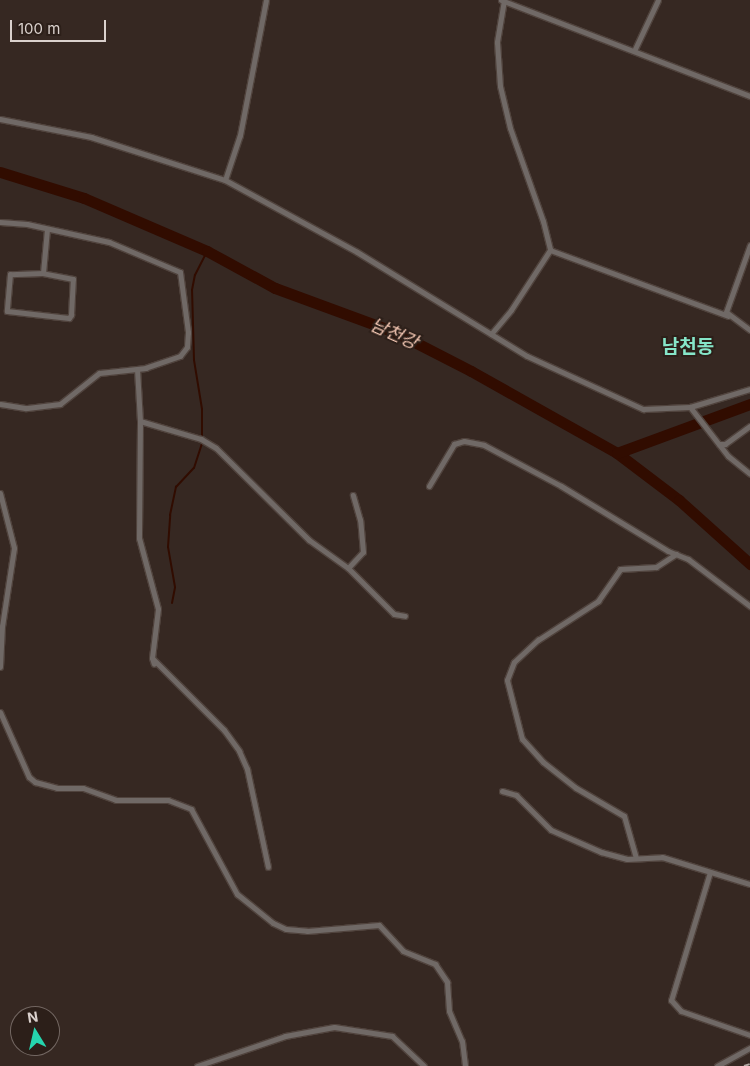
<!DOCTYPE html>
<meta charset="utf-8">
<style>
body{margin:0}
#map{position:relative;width:750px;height:1066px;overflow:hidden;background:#362822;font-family:Inter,"Noto Sans KR",sans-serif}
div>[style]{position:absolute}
.stream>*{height:2px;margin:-1px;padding:0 1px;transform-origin:1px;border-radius:1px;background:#310c00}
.river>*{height:11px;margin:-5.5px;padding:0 5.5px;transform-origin:5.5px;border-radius:5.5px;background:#310c00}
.roads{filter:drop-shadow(1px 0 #50433d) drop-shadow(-1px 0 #50433d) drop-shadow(0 1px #50433d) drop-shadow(0 -1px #50433d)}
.street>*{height:5px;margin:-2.5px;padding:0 2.5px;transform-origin:2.5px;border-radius:2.5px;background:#706966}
.rail>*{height:2px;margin-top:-1px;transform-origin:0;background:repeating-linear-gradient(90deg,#b2a8a4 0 8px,transparent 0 12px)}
span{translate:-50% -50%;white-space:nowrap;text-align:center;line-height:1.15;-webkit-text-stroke:4px #2c1f19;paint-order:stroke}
.water-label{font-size:18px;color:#f5c8b4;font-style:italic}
.quarter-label{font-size:19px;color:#86e6c9;font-weight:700}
.north{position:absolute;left:10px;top:1006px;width:50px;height:50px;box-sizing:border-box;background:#2c1f19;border:1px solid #726661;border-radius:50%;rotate:351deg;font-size:14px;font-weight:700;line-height:20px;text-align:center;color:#dad1cd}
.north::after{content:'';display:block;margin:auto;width:18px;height:22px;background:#25d5ae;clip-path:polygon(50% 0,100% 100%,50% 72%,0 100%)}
.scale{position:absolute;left:10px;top:20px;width:96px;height:22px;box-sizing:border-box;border:2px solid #dad1cd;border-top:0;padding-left:6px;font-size:15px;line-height:18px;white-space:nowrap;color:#dad1cd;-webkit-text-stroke:4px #2c1f19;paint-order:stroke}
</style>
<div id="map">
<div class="stream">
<i style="left:202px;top:437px;width:28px;rotate:-90deg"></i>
<i style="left:202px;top:409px;width:50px;rotate:-99.3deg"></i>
<i style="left:194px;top:360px;width:70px;rotate:-91.6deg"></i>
<i style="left:192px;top:290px;width:15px;rotate:-79deg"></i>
<i style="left:195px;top:275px;width:27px;rotate:-63deg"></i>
<i style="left:172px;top:603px;width:16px;rotate:-79deg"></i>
<i style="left:175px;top:587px;width:41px;rotate:-99.9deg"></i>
<i style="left:168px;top:547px;width:32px;rotate:-86deg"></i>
<i style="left:170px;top:515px;width:29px;rotate:-78deg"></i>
<i style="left:176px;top:487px;width:26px;rotate:-47deg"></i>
<i style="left:194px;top:468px;width:26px;rotate:-72deg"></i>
</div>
<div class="river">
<i style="left:0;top:172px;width:88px;rotate:17.2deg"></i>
<i style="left:84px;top:198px;width:134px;rotate:23.3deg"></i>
<i style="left:207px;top:251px;width:77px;rotate:28.6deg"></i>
<i style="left:275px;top:288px;width:130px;rotate:20.2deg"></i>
<i style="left:397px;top:333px;width:83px;rotate:27.2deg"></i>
<i style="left:471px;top:371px;width:167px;rotate:29.3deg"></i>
<i style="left:617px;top:453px;width:78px;rotate:37.2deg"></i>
<i style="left:679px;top:500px;width:96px;rotate:42deg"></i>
<i style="left:617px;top:453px;width:142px;rotate:-20.2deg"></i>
</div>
<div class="roads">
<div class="street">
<i style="left:501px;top:0;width:267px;rotate:21.1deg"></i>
<i style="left:504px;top:0;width:43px;rotate:99.5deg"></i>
<i style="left:497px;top:42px;width:44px;rotate:86.1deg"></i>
<i style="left:500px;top:86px;width:43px;rotate:76.6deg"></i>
<i style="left:510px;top:128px;width:99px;rotate:70.5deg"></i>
<i style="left:543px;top:221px;width:30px;rotate:76deg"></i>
<i style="left:634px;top:51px;width:56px;rotate:-64.8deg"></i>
<i style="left:0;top:119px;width:93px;rotate:11.2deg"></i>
<i style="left:91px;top:137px;width:141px;rotate:17.8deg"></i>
<i style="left:225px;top:180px;width:150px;rotate:28.6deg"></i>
<i style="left:357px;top:252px;width:199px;rotate:31.5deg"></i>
<i style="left:527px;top:356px;width:128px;rotate:24.6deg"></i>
<i style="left:643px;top:409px;width:47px;rotate:-2.4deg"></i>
<i style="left:690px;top:407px;width:63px;rotate:-16.7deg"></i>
<i style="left:225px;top:180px;width:47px;rotate:-71.6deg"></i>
<i style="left:240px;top:135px;width:137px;rotate:-79.1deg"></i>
<i style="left:0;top:222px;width:27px;rotate:4deg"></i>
<i style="left:27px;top:224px;width:84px;rotate:12.4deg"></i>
<i style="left:109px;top:242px;width:77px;rotate:22.9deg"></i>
<i style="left:180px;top:272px;width:61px;rotate:82.4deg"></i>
<i style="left:188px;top:332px;width:15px;rotate:94deg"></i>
<i style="left:187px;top:347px;width:11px;rotate:128deg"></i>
<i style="left:180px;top:356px;width:36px;rotate:161deg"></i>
<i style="left:146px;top:368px;width:47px;rotate:173.9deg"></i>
<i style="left:99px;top:373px;width:50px;rotate:141.5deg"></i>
<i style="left:60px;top:404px;width:35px;rotate:173deg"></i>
<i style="left:25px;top:408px;width:25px;rotate:-171deg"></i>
<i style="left:750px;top:245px;width:71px;rotate:109.7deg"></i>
<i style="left:726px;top:312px;width:30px;rotate:37deg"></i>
<i style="left:43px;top:273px;width:33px;rotate:178deg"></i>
<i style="left:10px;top:274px;width:37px;rotate:95deg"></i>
<i style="left:7px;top:311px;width:62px;rotate:6.4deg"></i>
<i style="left:69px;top:318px;width:4px;rotate:-56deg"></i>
<i style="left:71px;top:315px;width:36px;rotate:-87deg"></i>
<i style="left:73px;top:279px;width:31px;rotate:-169deg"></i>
<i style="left:43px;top:273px;width:44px;rotate:-84.8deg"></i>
<i style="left:491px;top:334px;width:31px;rotate:-50deg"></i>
<i style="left:511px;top:310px;width:72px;rotate:-57deg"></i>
<i style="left:550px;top:250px;width:190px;rotate:20.3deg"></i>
<i style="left:137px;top:369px;width:52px;rotate:86.7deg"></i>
<i style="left:140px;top:421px;width:117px;rotate:90.5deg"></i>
<i style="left:139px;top:538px;width:73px;rotate:75deg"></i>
<i style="left:158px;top:609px;width:49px;rotate:97deg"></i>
<i style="left:152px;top:658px;width:6px;rotate:72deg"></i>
<i style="left:690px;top:407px;width:62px;rotate:52.2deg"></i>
<i style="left:728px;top:456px;width:28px;rotate:39deg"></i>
<i style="left:140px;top:421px;width:64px;rotate:16.4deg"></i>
<i style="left:201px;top:439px;width:17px;rotate:31deg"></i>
<i style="left:216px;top:448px;width:131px;rotate:44.7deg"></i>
<i style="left:309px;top:540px;width:48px;rotate:35.7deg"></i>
<i style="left:348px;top:568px;width:65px;rotate:45deg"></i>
<i style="left:394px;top:614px;width:11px;rotate:10deg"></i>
<i style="left:719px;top:444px;width:6px"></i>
<i style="left:725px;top:444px;width:31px;rotate:-36deg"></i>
<i style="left:429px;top:486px;width:49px;rotate:-59.2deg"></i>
<i style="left:454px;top:444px;width:10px;rotate:-17deg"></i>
<i style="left:464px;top:441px;width:20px;rotate:11deg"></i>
<i style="left:484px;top:445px;width:87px;rotate:28deg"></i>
<i style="left:561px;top:486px;width:125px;rotate:31.3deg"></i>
<i style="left:668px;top:551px;width:22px;rotate:22deg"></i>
<i style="left:688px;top:559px;width:78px;rotate:37.2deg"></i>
<i style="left:0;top:493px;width:57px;rotate:75.7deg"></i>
<i style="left:14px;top:548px;width:79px;rotate:98.7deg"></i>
<i style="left:2px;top:626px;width:41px;rotate:92.8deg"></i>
<i style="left:348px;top:568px;width:22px;rotate:-47deg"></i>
<i style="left:363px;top:552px;width:32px;rotate:-95deg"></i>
<i style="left:360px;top:520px;width:26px;rotate:-106deg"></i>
<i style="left:152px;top:658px;width:102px;rotate:45deg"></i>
<i style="left:224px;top:730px;width:26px;rotate:54deg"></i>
<i style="left:239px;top:751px;width:20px;rotate:66deg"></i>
<i style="left:247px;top:769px;width:100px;rotate:77.9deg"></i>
<i style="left:0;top:712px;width:71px;rotate:66deg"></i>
<i style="left:29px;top:777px;width:8px;rotate:40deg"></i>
<i style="left:35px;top:782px;width:23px;rotate:15deg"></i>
<i style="left:57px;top:788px;width:26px"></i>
<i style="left:83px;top:788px;width:35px;rotate:20deg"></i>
<i style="left:116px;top:800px;width:52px"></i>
<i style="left:168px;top:800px;width:25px;rotate:21deg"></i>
<i style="left:191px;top:809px;width:97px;rotate:61.6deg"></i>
<i style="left:237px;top:894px;width:46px;rotate:38.9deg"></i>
<i style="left:273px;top:923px;width:14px;rotate:25deg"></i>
<i style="left:286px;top:929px;width:21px;rotate:5deg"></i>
<i style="left:307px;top:931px;width:72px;rotate:-4.8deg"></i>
<i style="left:379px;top:925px;width:35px;rotate:47deg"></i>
<i style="left:403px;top:951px;width:35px;rotate:22deg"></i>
<i style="left:435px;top:964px;width:22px;rotate:56deg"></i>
<i style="left:447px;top:982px;width:29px;rotate:86deg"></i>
<i style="left:449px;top:1011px;width:33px;rotate:67deg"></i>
<i style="left:462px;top:1041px;width:25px;rotate:83deg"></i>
<i style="left:502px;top:791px;width:15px;rotate:16deg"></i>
<i style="left:516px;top:795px;width:49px;rotate:45deg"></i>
<i style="left:551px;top:830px;width:55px;rotate:23.7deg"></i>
<i style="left:601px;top:852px;width:27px;rotate:15deg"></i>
<i style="left:627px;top:859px;width:35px;rotate:-3deg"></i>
<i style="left:662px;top:857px;width:92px;rotate:17.1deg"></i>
<i style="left:636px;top:858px;width:44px;rotate:-105.9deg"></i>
<i style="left:624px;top:816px;width:56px;rotate:-149.7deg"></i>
<i style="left:576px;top:788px;width:42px;rotate:-141.8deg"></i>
<i style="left:543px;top:762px;width:31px;rotate:-132deg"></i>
<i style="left:522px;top:739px;width:61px;rotate:-104.3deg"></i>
<i style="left:507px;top:680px;width:19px;rotate:-69deg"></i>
<i style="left:514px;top:662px;width:33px;rotate:-43deg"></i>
<i style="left:538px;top:640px;width:72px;rotate:-33deg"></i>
<i style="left:598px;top:601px;width:39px;rotate:-55deg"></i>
<i style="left:620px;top:569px;width:36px;rotate:-3deg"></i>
<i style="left:656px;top:567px;width:24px;rotate:-33deg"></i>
<i style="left:710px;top:872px;width:134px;rotate:106.9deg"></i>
<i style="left:671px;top:1000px;width:15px;rotate:48deg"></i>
<i style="left:681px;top:1011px;width:73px;rotate:19.2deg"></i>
<i style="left:197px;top:1066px;width:93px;rotate:-18.8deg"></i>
<i style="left:285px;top:1036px;width:50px;rotate:-10.4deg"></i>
<i style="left:334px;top:1027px;width:59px;rotate:8.8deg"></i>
<i style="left:392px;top:1036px;width:44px;rotate:43.2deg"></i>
<i style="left:717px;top:1066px;width:38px;rotate:-29deg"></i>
</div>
</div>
<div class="rail">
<i style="left:744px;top:1066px;width:6px;rotate:-18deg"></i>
</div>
<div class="water-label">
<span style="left:394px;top:334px;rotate:24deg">남천강</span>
</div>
<div class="quarter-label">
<span style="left:688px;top:347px">남천동</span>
</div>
<div class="north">N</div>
<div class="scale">100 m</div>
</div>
